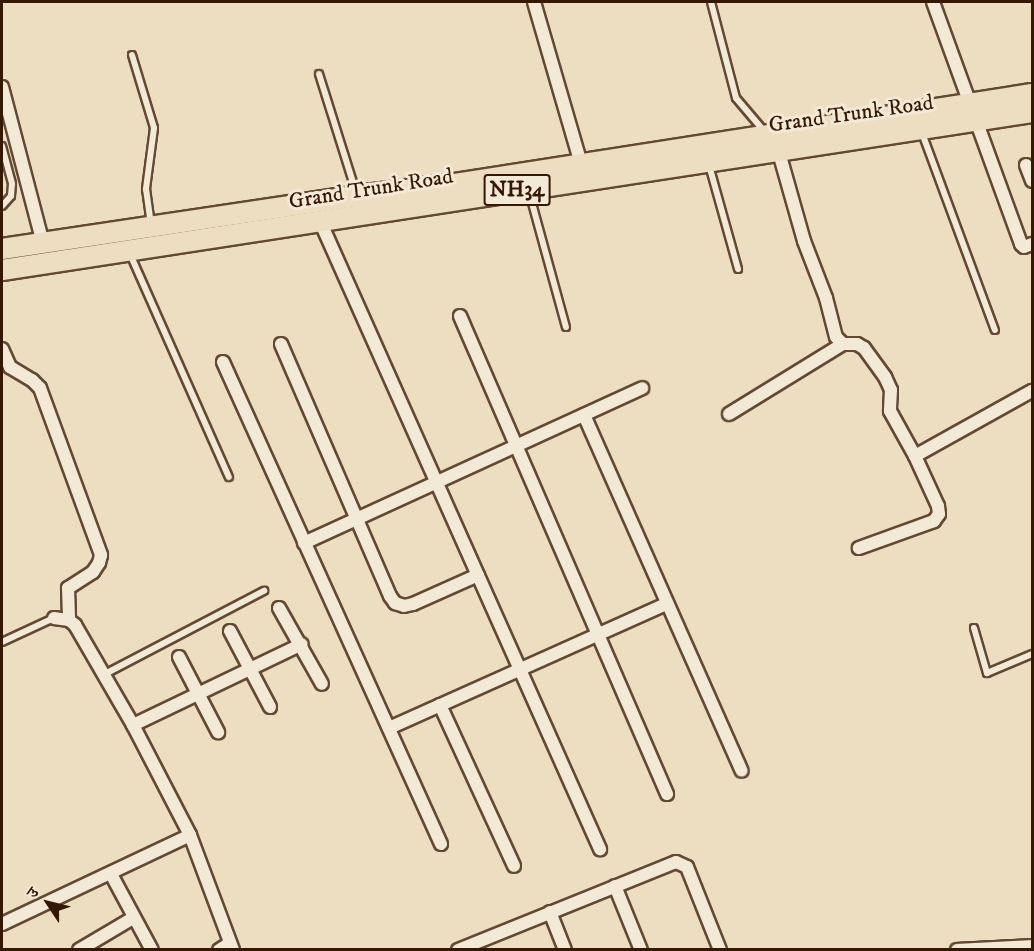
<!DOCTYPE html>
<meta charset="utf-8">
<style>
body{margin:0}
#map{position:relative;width:1034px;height:951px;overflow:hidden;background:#edddc1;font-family:"IM FELL DW Pica","Noto Serif Devanagari",serif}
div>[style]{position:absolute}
.roads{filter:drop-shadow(2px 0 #634933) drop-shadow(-2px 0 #634933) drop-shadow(0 2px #634933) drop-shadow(0 -2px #634933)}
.service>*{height:6px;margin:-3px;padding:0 3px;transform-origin:3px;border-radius:3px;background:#f3e9d7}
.minor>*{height:12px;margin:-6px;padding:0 6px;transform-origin:6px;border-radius:6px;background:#f3e9d7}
.trunk>*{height:20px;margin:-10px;padding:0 10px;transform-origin:10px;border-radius:10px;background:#edddc1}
span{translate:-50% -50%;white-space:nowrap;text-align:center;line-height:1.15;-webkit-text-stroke:6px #f3e9d7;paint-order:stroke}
.shield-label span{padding:2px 4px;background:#f3e9d7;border:2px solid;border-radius:4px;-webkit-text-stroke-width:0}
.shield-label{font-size:21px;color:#351804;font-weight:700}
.street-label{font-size:22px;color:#351804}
.frame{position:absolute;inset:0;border:3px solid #351804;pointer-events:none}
.north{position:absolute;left:18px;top:873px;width:60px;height:60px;-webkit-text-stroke:4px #f3e9d7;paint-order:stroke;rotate:305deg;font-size:16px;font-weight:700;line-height:24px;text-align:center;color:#351804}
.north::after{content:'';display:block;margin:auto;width:21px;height:27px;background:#351804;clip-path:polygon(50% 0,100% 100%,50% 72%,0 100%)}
</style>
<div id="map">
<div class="roads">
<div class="service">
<i style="left:711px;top:2px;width:99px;rotate:75.4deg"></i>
<i style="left:736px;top:98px;width:43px;rotate:49.7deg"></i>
<i style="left:132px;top:55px;width:76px;rotate:73.2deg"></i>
<i style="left:154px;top:128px;width:62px;rotate:97.5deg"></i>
<i style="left:146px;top:189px;width:35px;rotate:82deg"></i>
<i style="left:319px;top:74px;width:124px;rotate:72.6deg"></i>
<i style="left:922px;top:133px;width:210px;rotate:69.7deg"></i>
<i style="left:2px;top:146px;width:39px;rotate:75deg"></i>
<i style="left:12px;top:184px;width:12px;rotate:95deg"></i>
<i style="left:11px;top:196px;width:13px;rotate:132deg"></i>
<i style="left:709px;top:165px;width:108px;rotate:74.4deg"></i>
<i style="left:529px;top:192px;width:140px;rotate:74.7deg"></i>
<i style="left:130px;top:254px;width:244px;rotate:66.1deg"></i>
<i style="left:974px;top:628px;width:47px;rotate:73.9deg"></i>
<i style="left:987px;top:673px;width:49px;rotate:-22.9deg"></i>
<i style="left:2px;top:642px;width:57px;rotate:-24.8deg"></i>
<i style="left:103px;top:675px;width:182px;rotate:-27.6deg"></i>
</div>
<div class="minor">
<i style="left:534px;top:2px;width:169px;rotate:73.8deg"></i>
<i style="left:933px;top:2px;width:258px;rotate:70deg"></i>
<i style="left:1021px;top:244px;width:4px;rotate:45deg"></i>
<i style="left:1024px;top:247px;width:9px;rotate:-21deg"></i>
<i style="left:2px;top:87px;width:161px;rotate:75.3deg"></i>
<i style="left:778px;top:149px;width:96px;rotate:74.2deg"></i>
<i style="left:804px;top:241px;width:61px;rotate:68.9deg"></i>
<i style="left:826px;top:298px;width:40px;rotate:75.6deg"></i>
<i style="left:836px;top:337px;width:10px;rotate:45deg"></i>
<i style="left:843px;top:344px;width:14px"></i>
<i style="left:857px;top:344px;width:8px;rotate:30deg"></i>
<i style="left:864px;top:348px;width:36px;rotate:54deg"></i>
<i style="left:885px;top:377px;width:14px;rotate:65deg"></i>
<i style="left:891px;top:390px;width:21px;rotate:93deg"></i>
<i style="left:890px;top:411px;width:51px;rotate:60.9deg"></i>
<i style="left:915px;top:456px;width:55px;rotate:65.3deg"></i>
<i style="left:938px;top:506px;width:8px;rotate:83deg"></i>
<i style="left:939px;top:514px;width:9px;rotate:126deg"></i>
<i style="left:934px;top:521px;width:80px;rotate:160.2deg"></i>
<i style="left:1026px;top:165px;width:17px;rotate:69deg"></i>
<i style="left:320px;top:221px;width:688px;rotate:65.97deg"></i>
<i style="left:460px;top:316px;width:521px;rotate:66.58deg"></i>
<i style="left:281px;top:344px;width:275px;rotate:66.6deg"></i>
<i style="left:390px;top:596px;width:9px;rotate:54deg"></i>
<i style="left:395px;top:603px;width:9px;rotate:18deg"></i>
<i style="left:404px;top:606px;width:9px;rotate:-13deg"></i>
<i style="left:413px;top:604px;width:71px;rotate:-24deg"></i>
<i style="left:2px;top:349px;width:20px;rotate:66deg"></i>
<i style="left:10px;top:367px;width:26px;rotate:31deg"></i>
<i style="left:32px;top:380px;width:11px;rotate:45deg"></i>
<i style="left:40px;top:388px;width:178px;rotate:69.9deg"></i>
<i style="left:101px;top:555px;width:8px;rotate:104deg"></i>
<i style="left:99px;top:563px;width:11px;rotate:124deg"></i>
<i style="left:93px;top:572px;width:30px;rotate:147deg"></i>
<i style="left:68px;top:588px;width:32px;rotate:88deg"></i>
<i style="left:223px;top:362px;width:529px;rotate:65.66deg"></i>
<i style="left:729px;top:414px;width:134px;rotate:-31.6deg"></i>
<i style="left:584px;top:415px;width:389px;rotate:66.1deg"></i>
<i style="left:915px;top:456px;width:134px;rotate:-29.1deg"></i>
<i style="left:304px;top:543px;width:372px;rotate:-24.6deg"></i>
<i style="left:279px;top:608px;width:87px;rotate:60.5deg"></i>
<i style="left:54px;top:618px;width:15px;rotate:8deg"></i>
<i style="left:69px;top:620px;width:8px;rotate:40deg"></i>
<i style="left:75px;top:625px;width:116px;rotate:59.9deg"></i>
<i style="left:133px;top:725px;width:124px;rotate:62.6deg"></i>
<i style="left:190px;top:835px;width:123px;rotate:69.5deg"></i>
<i style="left:230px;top:631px;width:86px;rotate:62.2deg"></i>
<i style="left:179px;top:657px;width:85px;rotate:62.5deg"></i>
<i style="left:440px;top:705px;width:177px;rotate:65.3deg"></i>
<i style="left:133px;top:725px;width:187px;rotate:-25.6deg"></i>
<i style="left:389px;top:728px;width:303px;rotate:-24.1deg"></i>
<i style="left:111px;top:874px;width:86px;rotate:61.7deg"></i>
<i style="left:615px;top:886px;width:69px;rotate:67.9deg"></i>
<i style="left:550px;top:912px;width:41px;rotate:68.5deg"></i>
<i style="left:2px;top:924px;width:208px;rotate:-25.3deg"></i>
<i style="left:79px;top:950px;width:63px;rotate:-30.7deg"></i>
<i style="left:219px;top:950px;width:13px;rotate:-32deg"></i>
<i style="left:458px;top:950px;width:235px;rotate:-22deg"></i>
<i style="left:676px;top:862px;width:12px;rotate:24deg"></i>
<i style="left:687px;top:867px;width:89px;rotate:68.3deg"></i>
<i style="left:957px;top:950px;width:75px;rotate:-3.1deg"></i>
</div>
<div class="trunk">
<i style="left:2px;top:249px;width:359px;rotate:-8.5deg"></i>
<i style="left:357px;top:196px;width:99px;rotate:-7deg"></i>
<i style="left:455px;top:184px;width:584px;rotate:-8.87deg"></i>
<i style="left:2px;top:270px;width:1042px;rotate:-8.72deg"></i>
</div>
</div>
<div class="shield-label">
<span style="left:517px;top:190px">NH34</span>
</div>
<div class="street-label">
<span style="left:851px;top:114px;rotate:-8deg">Grand Trunk Road</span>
<span style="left:371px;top:189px;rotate:-9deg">Grand Trunk Road</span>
</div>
<div class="frame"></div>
<div class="north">उ</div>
</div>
